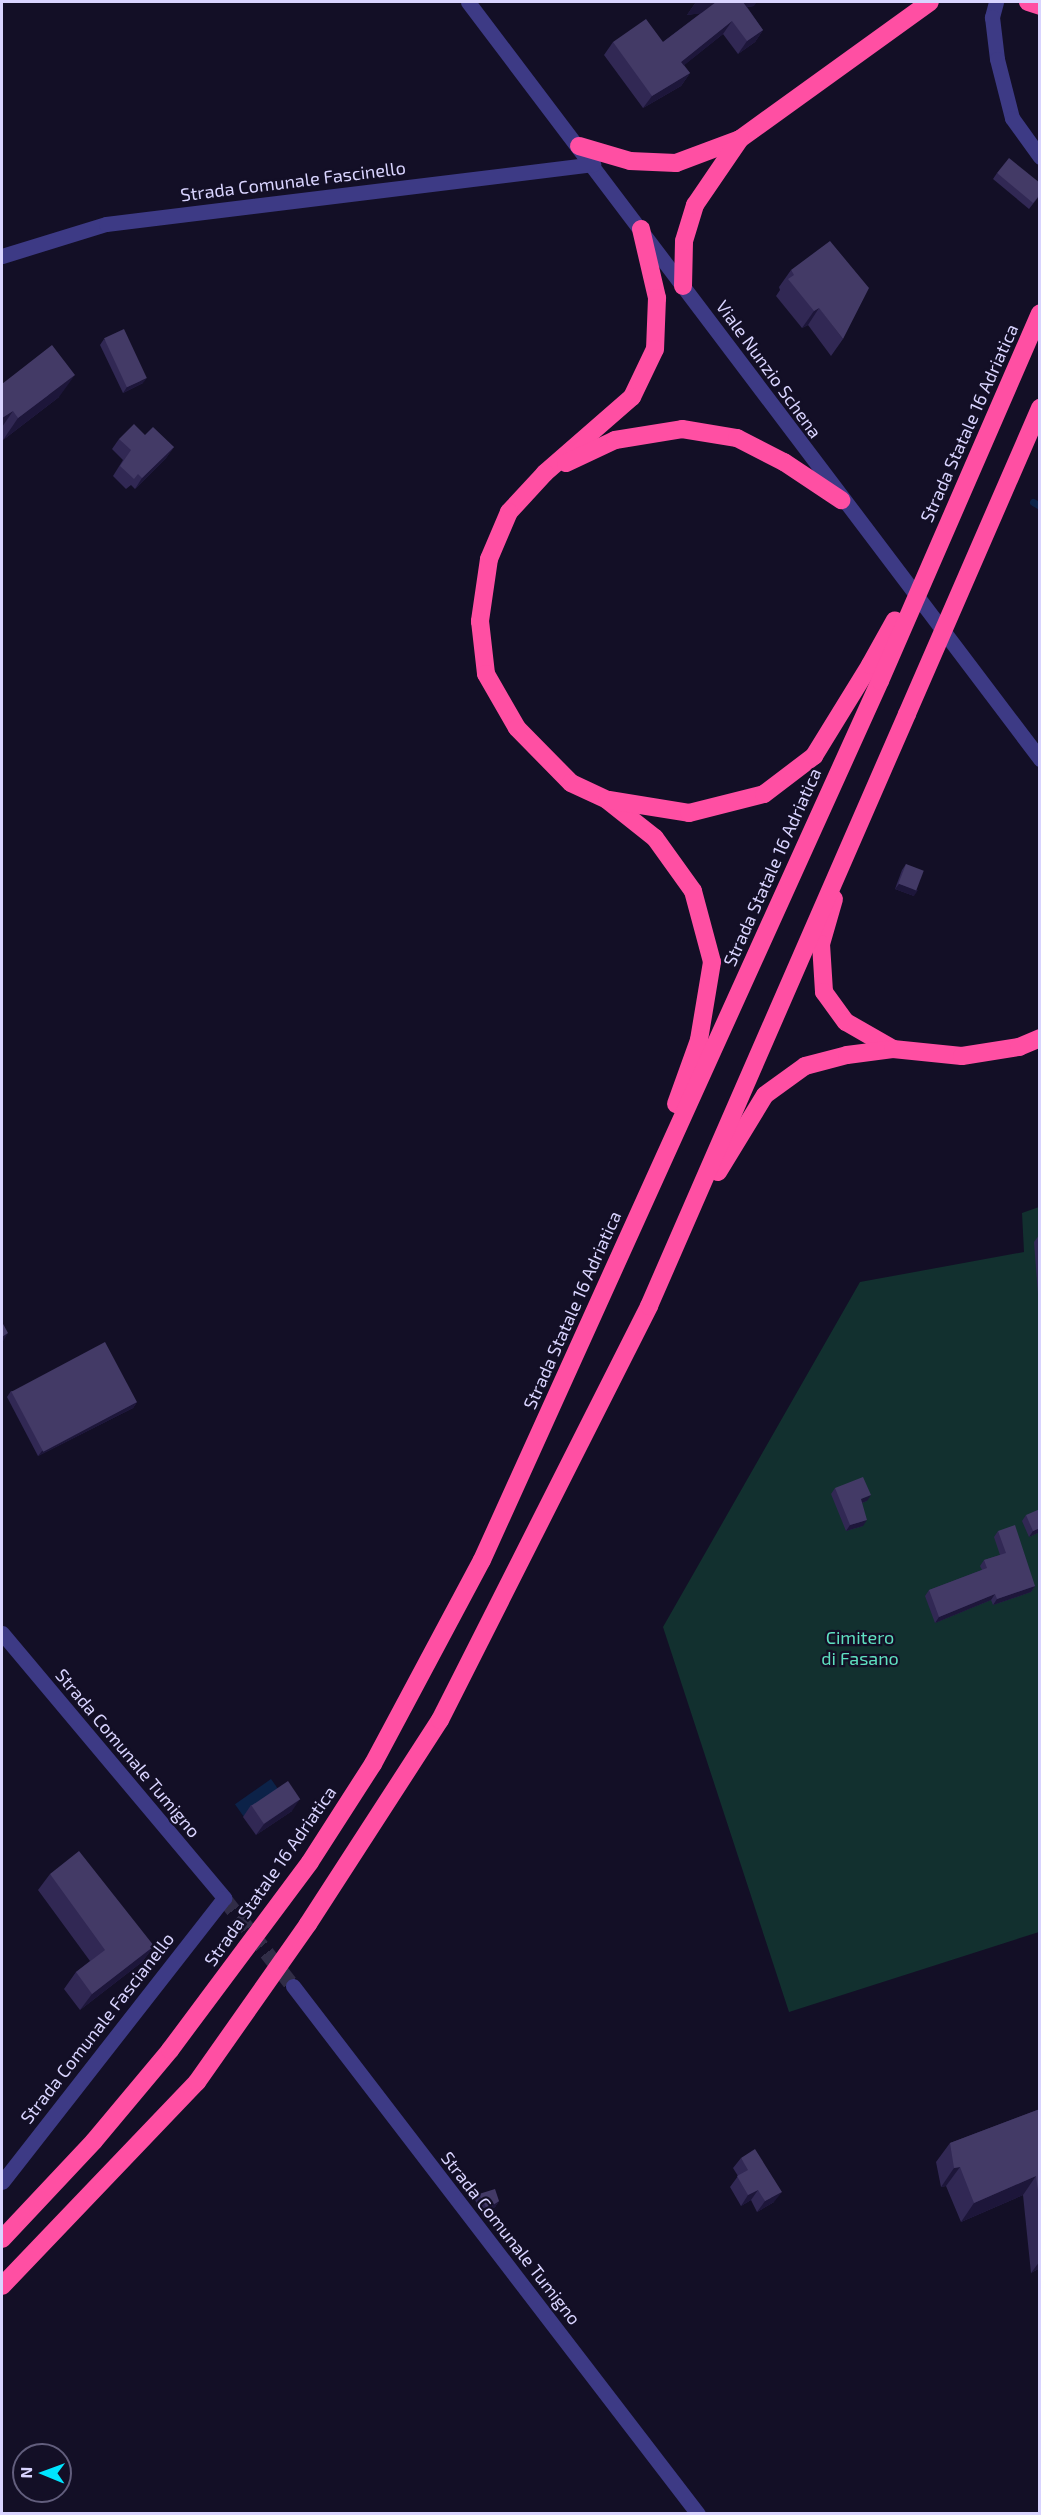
<!DOCTYPE html>
<style>
body{margin:0}
#map{position:relative;width:1041px;height:2515px;overflow:hidden;background:#130f26;font-family:"Exo 2",sans-serif}
div>[style]{position:absolute}
.green>*{inset:0;background:#12302f}
.water>*{inset:0;background:#0c2248;transform-origin:0 0}
.stream>*{height:7px;margin:-3.5px;padding:0 3.5px;transform-origin:3.5px;border-radius:3.5px;background:#0c2248}
.minor-tunnel>*{height:15px;margin-top:-7.5px;transform-origin:0;background:repeating-linear-gradient(90deg,#312d47 0 15px,transparent 0 23px)}
.minor>*{height:15px;margin:-7.5px;padding:0 7.5px;transform-origin:7.5px;border-radius:7.5px;background:#3d3a85}
.highway>*{height:18px;margin:-9px;padding:0 9px;transform-origin:9px;border-radius:9px;background:#ff4fa3}
.highway-bridge>*{height:18px;margin:-9px;padding:0 9px;transform-origin:9px;border-radius:9px;background:#ff4fa3}
.wall>*{inset:0;background:#312854}
.shaded-wall>*{inset:0;background:#1d163a}
.building>*{inset:0;background:#433a66;transform-origin:0 0}
span{translate:-50% -50%;white-space:nowrap;text-align:center;line-height:1.15;-webkit-text-stroke:4.5px #130f26;paint-order:stroke}
.street-label{font-size:18px;color:#d9d4ff}
.park-label{font-size:18px;color:#5fe0c0}
.frame{position:absolute;inset:0;border:3px solid #d9d4ff;pointer-events:none}
.north{position:absolute;left:12px;top:2443px;width:60px;height:60px;box-sizing:border-box;background:#130f26;border:2px solid #625e7d;border-radius:50%;rotate:271deg;font-size:16px;font-weight:700;line-height:24px;text-align:center;color:#d9d4ff}
.north::after{content:'';display:block;margin:auto;width:21px;height:27px;background:#00e5ff;clip-path:polygon(50% 0,100% 100%,50% 72%,0 100%)}
</style>
<div id="map">
<div class="green">
<i style="clip-path:polygon(1039px 1207px,1039px 1932px,789px 2012px,663px 1627px,860px 1282px,1024px 1252px,1022px 1213px)"></i>
</div>
<div class="water">
<i style="left:271px;top:1779px;width:16px;height:44px;rotate:55deg"></i>
</div>
<div class="stream">
<i style="left:1033px;top:502px;width:8px;rotate:30deg"></i>
</div>
<div class="minor-tunnel">
<i style="left:224px;top:1898px;width:112px;rotate:51.9deg"></i>
</div>
<div class="minor">
<i style="left:468px;top:2px;width:949px;rotate:52.92deg"></i>
<i style="left:996px;top:2px;width:16px;rotate:105deg"></i>
<i style="left:992px;top:17px;width:42px;rotate:83.2deg"></i>
<i style="left:997px;top:59px;width:61px;rotate:75.7deg"></i>
<i style="left:1012px;top:118px;width:48px;rotate:54.3deg"></i>
<i style="left:2px;top:256px;width:109px;rotate:-17.1deg"></i>
<i style="left:106px;top:224px;width:491px;rotate:-7deg"></i>
<i style="left:2px;top:1633px;width:346px;rotate:50deg"></i>
<i style="left:224px;top:1898px;width:360px;rotate:128deg"></i>
<i style="left:293px;top:1986px;width:665px;rotate:52.51deg"></i>
</div>
<div class="highway">
<i style="left:1028px;top:2px;width:13px;rotate:18deg"></i>
<i style="left:579px;top:146px;width:53px;rotate:16.4deg"></i>
<i style="left:630px;top:161px;width:46px;rotate:2.5deg"></i>
<i style="left:676px;top:163px;width:68px;rotate:-20.6deg"></i>
<i style="left:740px;top:139px;width:234px;rotate:-35.8deg"></i>
<i style="left:641px;top:229px;width:71px;rotate:76.9deg"></i>
<i style="left:657px;top:298px;width:51px;rotate:92.2deg"></i>
<i style="left:655px;top:349px;width:53px;rotate:115.6deg"></i>
<i style="left:632px;top:397px;width:116px;rotate:138.9deg"></i>
<i style="left:545px;top:473px;width:53px;rotate:132.7deg"></i>
<i style="left:509px;top:512px;width:51px;rotate:113.1deg"></i>
<i style="left:489px;top:559px;width:63px;rotate:98.3deg"></i>
<i style="left:480px;top:621px;width:53px;rotate:83.5deg"></i>
<i style="left:486px;top:674px;width:62px;rotate:60.1deg"></i>
<i style="left:517px;top:728px;width:77px;rotate:45.5deg"></i>
<i style="left:571px;top:783px;width:40px;rotate:25deg"></i>
<i style="left:607px;top:800px;width:61px;rotate:38.4deg"></i>
<i style="left:655px;top:838px;width:65px;rotate:54.4deg"></i>
<i style="left:693px;top:891px;width:73px;rotate:75deg"></i>
<i style="left:712px;top:962px;width:79px;rotate:99.5deg"></i>
<i style="left:699px;top:1040px;width:68px;rotate:109.8deg"></i>
<i style="left:683px;top:286px;width:45px;rotate:-88.7deg"></i>
<i style="left:684px;top:241px;width:38px;rotate:-73deg"></i>
<i style="left:695px;top:205px;width:80px;rotate:-55.7deg"></i>
<i style="left:566px;top:463px;width:54px;rotate:-25.1deg"></i>
<i style="left:615px;top:440px;width:68px;rotate:-9.3deg"></i>
<i style="left:682px;top:429px;width:56px;rotate:9.3deg"></i>
<i style="left:737px;top:438px;width:53px;rotate:27.1deg"></i>
<i style="left:784px;top:462px;width:69px;rotate:33.7deg"></i>
<i style="left:609px;top:800px;width:81px;rotate:9.2deg"></i>
<i style="left:689px;top:813px;width:77px;rotate:-14.2deg"></i>
<i style="left:764px;top:794px;width:63px;rotate:-37.2deg"></i>
<i style="left:814px;top:756px;width:107px;rotate:-58.4deg"></i>
<i style="left:834px;top:899px;width:47px;rotate:106.1deg"></i>
<i style="left:821px;top:944px;width:48px;rotate:86.4deg"></i>
<i style="left:824px;top:992px;width:37px;rotate:54deg"></i>
<i style="left:846px;top:1022px;width:54px;rotate:29.9deg"></i>
<i style="left:718px;top:1172px;width:90px;rotate:-58.6deg"></i>
<i style="left:765px;top:1095px;width:49px;rotate:-35.9deg"></i>
<i style="left:805px;top:1066px;width:43px;rotate:-14.7deg"></i>
<i style="left:847px;top:1055px;width:46px;rotate:-7.4deg"></i>
<i style="left:893px;top:1049px;width:69px;rotate:5.8deg"></i>
<i style="left:962px;top:1056px;width:58px;rotate:-9deg"></i>
<i style="left:1019px;top:1047px;width:23px;rotate:-23deg"></i>
<i style="left:2px;top:2239px;width:134px;rotate:-46.8deg"></i>
<i style="left:94px;top:2141px;width:119px;rotate:-50.1deg"></i>
<i style="left:170px;top:2050px;width:234px;rotate:-53.3deg"></i>
<i style="left:310px;top:1862px;width:117px;rotate:-57.3deg"></i>
<i style="left:373px;top:1764px;width:231px;rotate:-61.9deg"></i>
<i style="left:482px;top:1560px;width:965px;rotate:-65.64deg"></i>
<i style="left:2px;top:2286px;width:282px;rotate:-46.3deg"></i>
<i style="left:197px;top:2082px;width:193px;rotate:-54.9deg"></i>
<i style="left:308px;top:1924px;width:243px;rotate:-57.1deg"></i>
<i style="left:440px;top:1720px;width:464px;rotate:-63.2deg"></i>
<i style="left:649px;top:1306px;width:646px;rotate:-66.45deg"></i>
</div>
<div class="highway-bridge">
<i style="left:870px;top:665px;width:51px;rotate:-60.9deg"></i>
<i style="left:880px;top:681px;width:401px;rotate:-66.5deg"></i>
<i style="left:907px;top:714px;width:334px;rotate:-66.5deg"></i>
</div>
<div class="wall">
<i style="clip-path:polygon(696px 2px,754px 6px,747px 7px,763px 30px,755px 42px,738px 54px,723px 34px,684px 65px,690px 73px,681px 86px,643px 108px,604px 55px,613px 42px,663px 42px,701px 13px,687px 15px)"></i>
<i style="clip-path:polygon(997px 173px,1040px 195px,1029px 209px,993px 179px)"></i>
<i style="clip-path:polygon(791px 270px,843px 339px,831px 356px,808px 325px,802px 328px,776px 296px,780px 290px,779px 287px)"></i>
<i style="clip-path:polygon(104px 339px,143px 383px,123px 393px,100px 345px)"></i>
<i style="clip-path:polygon(2px 384px,59px 397px,3px 440px,2px 438px)"></i>
<i style="clip-path:polygon(145px 435px,174px 447px,166px 458px,135px 489px,131px 485px,126px 489px,113px 476px,123px 460px,112px 449px,119px 439px)"></i>
<i style="clip-path:polygon(906px 864px,914px 896px,895px 889px,902px 870px)"></i>
<i style="clip-path:polygon(1040px 1234px,1040px 1321px,1034px 1242px)"></i>
<i style="clip-path:polygon(11px 1391px,137px 1402px,133px 1408px,38px 1456px,7px 1397px)"></i>
<i style="clip-path:polygon(835px 1488px,867px 1501px,862px 1503px,863px 1526px,846px 1531px,831px 1494px)"></i>
<i style="clip-path:polygon(1026px 1515px,1040px 1532px,1029px 1537px,1022px 1521px)"></i>
<i style="clip-path:polygon(998px 1531px,1035px 1586px,1031px 1592px,993px 1605px,991px 1600px,935px 1623px,925px 1596px,929px 1590px,982px 1570px,980px 1566px,984px 1560px,1000px 1555px,994px 1537px)"></i>
<i style="clip-path:polygon(251px 1805px,292px 1811px,256px 1835px,243px 1817px)"></i>
<i style="clip-path:polygon(50px 1874px,154px 1946px,142px 1962px,80px 2010px,64px 1989px,76px 1972px,90px 1961px,38px 1890px)"></i>
<i style="clip-path:polygon(1040px 2109px,1040px 2268px,1031px 2273px,1023px 2195px,961px 2222px,946px 2186px,941px 2187px,936px 2162px,950px 2143px)"></i>
<i style="clip-path:polygon(741px 2158px,774px 2202px,757px 2212px,751px 2200px,741px 2206px,730px 2187px,738px 2176px,733px 2168px)"></i>
<i style="clip-path:polygon(479px 2194px,499px 2201px,495px 2207px,483px 2215px,475px 2200px)"></i>
</div>
<div class="shaded-wall">
<i style="clip-path:polygon(696px 2px,718px 2px,711px 12px,687px 15px)"></i>
<i style="clip-path:polygon(736px 2px,757px 2px,754px 6px,730px 9px)"></i>
<i style="clip-path:polygon(732px 21px,723px 34px,672px 75px,681px 62px)"></i>
<i style="clip-path:polygon(763px 30px,755px 42px,738px 54px,747px 41px)"></i>
<i style="clip-path:polygon(690px 73px,681px 86px,643px 108px,652px 96px)"></i>
<i style="clip-path:polygon(819px 308px,808px 325px,802px 328px,814px 311px)"></i>
<i style="clip-path:polygon(75px 375px,59px 397px,3px 440px,18px 418px)"></i>
<i style="clip-path:polygon(147px 378px,143px 383px,123px 393px,127px 387px)"></i>
<i style="clip-path:polygon(13px 411px,2px 427px,2px 418px)"></i>
<i style="clip-path:polygon(174px 447px,166px 458px,135px 489px,142px 478px)"></i>
<i style="clip-path:polygon(899px 884px,918px 890px,914px 896px,895px 889px)"></i>
<i style="clip-path:polygon(8px 1333px,2px 1343px,2px 1337px)"></i>
<i style="clip-path:polygon(137px 1402px,133px 1408px,38px 1456px,42px 1451px)"></i>
<i style="clip-path:polygon(871px 1495px,867px 1501px,856px 1505px,861px 1499px)"></i>
<i style="clip-path:polygon(867px 1520px,863px 1526px,846px 1531px,850px 1525px)"></i>
<i style="clip-path:polygon(1040px 1528px,1040px 1532px,1029px 1537px,1033px 1531px)"></i>
<i style="clip-path:polygon(1035px 1586px,1031px 1592px,993px 1605px,997px 1599px)"></i>
<i style="clip-path:polygon(995px 1594px,991px 1600px,935px 1623px,939px 1617px)"></i>
<i style="clip-path:polygon(300px 1799px,292px 1811px,256px 1835px,264px 1824px)"></i>
<i style="clip-path:polygon(154px 1946px,142px 1962px,80px 2010px,92px 1994px)"></i>
<i style="clip-path:polygon(960px 2167px,946px 2186px,941px 2187px,954px 2168px)"></i>
<i style="clip-path:polygon(1036px 2176px,1023px 2195px,961px 2222px,974px 2203px)"></i>
<i style="clip-path:polygon(758px 2190px,751px 2200px,741px 2206px,748px 2195px)"></i>
<i style="clip-path:polygon(782px 2192px,774px 2202px,757px 2212px,765px 2201px)"></i>
<i style="clip-path:polygon(499px 2201px,495px 2207px,483px 2215px,487px 2209px)"></i>
<i style="clip-path:polygon(1040px 2261px,1040px 2268px,1031px 2273px)"></i>
</div>
<div class="building">
<i style="clip-path:polygon(716px 2px,743px 2px,763px 30px,747px 41px,732px 21px,681px 62px,690px 73px,652px 96px,613px 42px,646px 19px,663px 42px)"></i>
<i style="clip-path:polygon(1009px 158px,1040px 183px,1040px 194px,1033px 203px,997px 173px)"></i>
<i style="clip-path:polygon(830px 241px,869px 288px,843px 339px,819px 308px,814px 311px,788px 279px,794px 275px,791px 270px)"></i>
<i style="left:124px;top:329px;width:54px;height:22px;rotate:65deg"></i>
<i style="clip-path:polygon(52px 345px,75px 375px,18px 418px,13px 411px,2px 418px,2px 384px)"></i>
<i style="clip-path:polygon(134px 424px,145px 435px,153px 427px,174px 447px,142px 478px,138px 474px,134px 479px,120px 466px,131px 450px,119px 439px)"></i>
<i style="left:906px;top:864px;width:19px;height:21px;rotate:21deg"></i>
<i style="clip-path:polygon(2px 1322px,8px 1333px,2px 1337px)"></i>
<i style="left:105px;top:1342px;width:68px;height:106px;rotate:62deg"></i>
<i style="clip-path:polygon(863px 1477px,871px 1495px,861px 1499px,867px 1520px,850px 1525px,835px 1488px)"></i>
<i style="clip-path:polygon(1040px 1509px,1040px 1528px,1033px 1531px,1026px 1515px)"></i>
<i style="clip-path:polygon(1015px 1525px,1035px 1586px,997px 1599px,995px 1594px,939px 1617px,929px 1590px,987px 1568px,984px 1560px,1006px 1553px,998px 1531px)"></i>
<i style="left:288px;top:1781px;width:22px;height:44px;rotate:56deg"></i>
<i style="clip-path:polygon(79px 1851px,154px 1946px,92px 1994px,76px 1972px,105px 1950px,50px 1874px)"></i>
<i style="clip-path:polygon(1040px 2109px,1040px 2205px,1036px 2176px,974px 2203px,960px 2167px,954px 2168px,950px 2143px)"></i>
<i style="clip-path:polygon(755px 2149px,782px 2192px,765px 2201px,758px 2190px,748px 2195px,737px 2176px,748px 2170px,741px 2158px)"></i>
<i style="clip-path:polygon(495px 2189px,499px 2201px,487px 2209px,479px 2194px)"></i>
</div>
<div class="street-label">
<span style="left:293px;top:181px;rotate:-7deg">Strada Comunale Fascinello</span>
<span style="left:769px;top:369px;rotate:54deg">Viale Nunzio Schena</span>
<span style="left:969px;top:423px;rotate:-66deg">Strada Statale 16 Adriatica</span>
<span style="left:772px;top:867px;rotate:-66deg">Strada Statale 16 Adriatica</span>
<span style="left:572px;top:1310px;rotate:-66deg">Strada Statale 16 Adriatica</span>
<span style="left:128px;top:1753px;rotate:50deg">Strada Comunale Tumigno</span>
<span style="left:270px;top:1876px;rotate:-55deg">Strada Statale 16 Adriatica</span>
<span style="left:97px;top:2028px;rotate:-52deg">Strada Comunale Fascianello</span>
<span style="left:511px;top:2238px;rotate:52deg">Strada Comunale Tumigno</span>
</div>
<div class="park-label">
<span style="left:860px;top:1648px">Cimitero<br>di Fasano</span>
</div>
<div class="frame"></div>
<div class="north">N</div>
</div>
